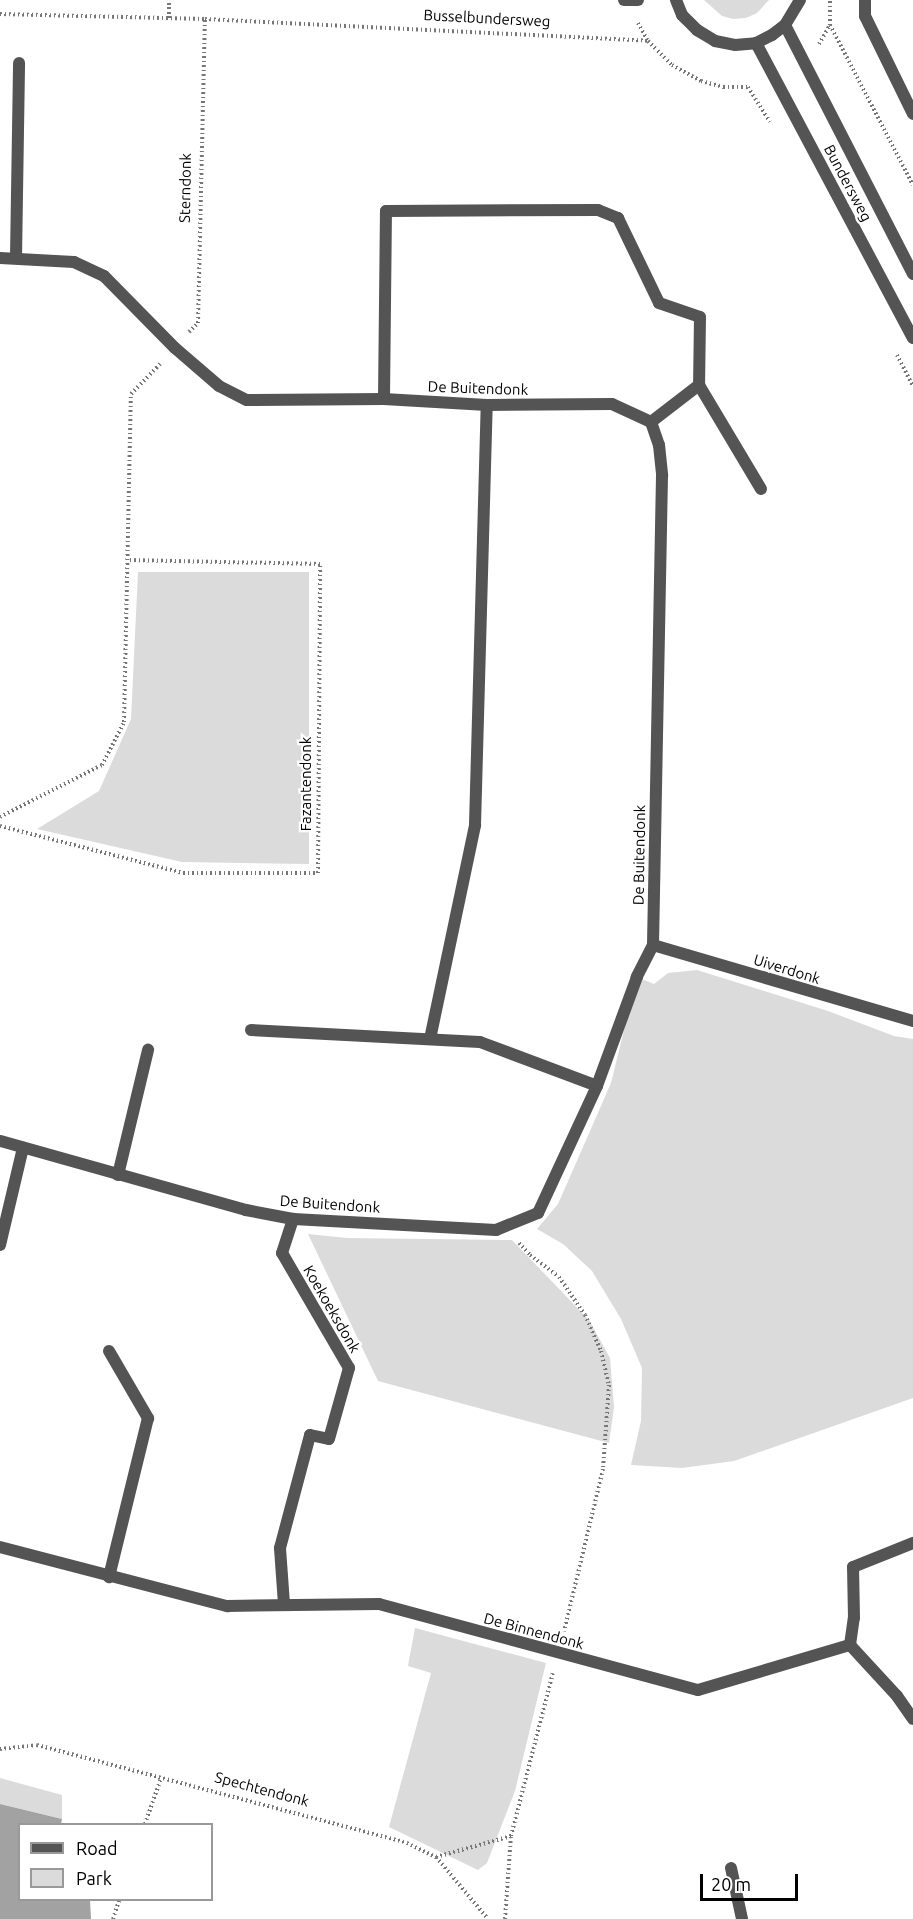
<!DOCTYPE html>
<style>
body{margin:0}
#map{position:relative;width:913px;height:1919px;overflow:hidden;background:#fff;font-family:Ubuntu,sans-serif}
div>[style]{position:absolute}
.green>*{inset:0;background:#dbdbdb}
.water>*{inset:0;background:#a2a2a2}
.path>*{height:4px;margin-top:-2px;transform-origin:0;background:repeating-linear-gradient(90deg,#767676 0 1.5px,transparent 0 4.5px)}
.service>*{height:12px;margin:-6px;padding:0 6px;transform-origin:6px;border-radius:6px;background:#545454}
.minor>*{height:12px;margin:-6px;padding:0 6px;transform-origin:6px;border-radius:6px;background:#545454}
.tertiary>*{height:12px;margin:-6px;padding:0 6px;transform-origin:6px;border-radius:6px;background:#545454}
span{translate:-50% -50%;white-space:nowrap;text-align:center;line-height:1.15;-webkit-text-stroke:4.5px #fff;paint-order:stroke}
.street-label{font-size:15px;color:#000}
.legend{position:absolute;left:18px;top:1823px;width:195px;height:78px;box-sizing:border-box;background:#fff;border:2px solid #999;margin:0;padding:8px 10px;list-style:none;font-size:18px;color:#000}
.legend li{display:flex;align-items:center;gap:12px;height:30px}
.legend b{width:30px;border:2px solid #999}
.scale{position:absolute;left:700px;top:1874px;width:98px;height:27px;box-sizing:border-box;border:3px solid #000;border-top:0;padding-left:8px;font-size:18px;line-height:21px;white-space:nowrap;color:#000;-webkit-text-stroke:4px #fff;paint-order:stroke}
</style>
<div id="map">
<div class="green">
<i style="clip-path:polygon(704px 0,769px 0,757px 13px,746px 18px,733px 19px,722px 16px)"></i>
<i style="clip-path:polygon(138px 572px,309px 572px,309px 864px,182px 862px,37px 829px,99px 791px,131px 719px)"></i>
<i style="clip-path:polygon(697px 970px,828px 1011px,894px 1036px,913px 1039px,913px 1398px,734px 1461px,682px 1468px,631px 1465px,641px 1421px,642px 1368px,621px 1319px,592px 1271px,563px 1244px,537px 1229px,558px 1204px,611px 1083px,637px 977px,654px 984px,668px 973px)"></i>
<i style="clip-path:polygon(308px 1234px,347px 1238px,512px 1240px,589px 1320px,610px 1358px,614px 1407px,609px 1443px,378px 1381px)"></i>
<i style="clip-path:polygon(415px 1628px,546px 1663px,515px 1791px,487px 1863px,478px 1870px,389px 1827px,431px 1673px,408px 1666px)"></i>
<i style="clip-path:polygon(0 1778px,62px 1795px,62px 1819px,0 1804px)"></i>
</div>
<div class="water">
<i style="clip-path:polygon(0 1804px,62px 1819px,61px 1824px,20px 1824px,20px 1900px,90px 1900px,91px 1919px,0 1919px)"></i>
</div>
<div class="path">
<i style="left:0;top:14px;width:205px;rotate:1.4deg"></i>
<i style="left:205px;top:19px;width:444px;rotate:2.8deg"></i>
<i style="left:169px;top:18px;width:18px;rotate:-90deg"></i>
<i style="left:638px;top:23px;width:21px;rotate:61deg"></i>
<i style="left:648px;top:41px;width:34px;rotate:45deg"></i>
<i style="left:672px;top:65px;width:33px;rotate:29deg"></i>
<i style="left:701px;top:81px;width:23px;rotate:15deg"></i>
<i style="left:723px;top:87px;width:25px"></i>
<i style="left:830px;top:25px;width:180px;rotate:62.6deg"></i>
<i style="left:819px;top:44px;width:22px;rotate:-60deg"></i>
<i style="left:830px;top:25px;width:25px;rotate:-90deg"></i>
<i style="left:748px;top:87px;width:41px;rotate:57.8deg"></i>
<i style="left:189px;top:332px;width:13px;rotate:-45deg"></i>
<i style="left:198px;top:323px;width:304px;rotate:-88.7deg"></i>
<i style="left:897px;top:355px;width:35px;rotate:63deg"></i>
<i style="left:0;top:817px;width:114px;rotate:-27deg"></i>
<i style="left:102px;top:765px;width:48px;rotate:-62.9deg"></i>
<i style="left:124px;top:722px;width:328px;rotate:-88.8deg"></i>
<i style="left:131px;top:394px;width:42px;rotate:-46deg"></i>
<i style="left:0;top:826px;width:189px;rotate:14.4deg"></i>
<i style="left:183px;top:873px;width:135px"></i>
<i style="left:318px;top:873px;width:309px;rotate:-89.6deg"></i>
<i style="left:320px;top:564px;width:191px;rotate:-178.8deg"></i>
<i style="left:519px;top:1243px;width:16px;rotate:47deg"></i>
<i style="left:530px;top:1255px;width:36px;rotate:37deg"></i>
<i style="left:559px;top:1277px;width:46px;rotate:55.6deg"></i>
<i style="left:585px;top:1315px;width:39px;rotate:66deg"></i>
<i style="left:601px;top:1351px;width:35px;rotate:77deg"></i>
<i style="left:609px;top:1385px;width:84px;rotate:94.1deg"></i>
<i style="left:603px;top:1469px;width:167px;rotate:103.5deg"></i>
<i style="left:0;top:1749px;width:37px;rotate:-6deg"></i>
<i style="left:37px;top:1745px;width:383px;rotate:14.8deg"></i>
<i style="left:407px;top:1843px;width:32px;rotate:26deg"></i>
<i style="left:436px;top:1857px;width:81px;rotate:50deg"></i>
<i style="left:145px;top:1824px;width:49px;rotate:-70.8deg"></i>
<i style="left:436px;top:1857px;width:78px;rotate:-15.6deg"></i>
<i style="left:113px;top:1919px;width:20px;rotate:-72deg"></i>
<i style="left:505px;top:1919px;width:83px;rotate:-85.9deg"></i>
<i style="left:511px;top:1836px;width:168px;rotate:-75.6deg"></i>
</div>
<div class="service">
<i style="left:386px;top:211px;width:212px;rotate:-0.3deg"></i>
<i style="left:598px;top:210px;width:22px;rotate:22deg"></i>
<i style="left:618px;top:218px;width:94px;rotate:64.2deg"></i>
<i style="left:659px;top:303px;width:43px;rotate:18.9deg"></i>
<i style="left:700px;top:317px;width:68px;rotate:90.8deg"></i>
<i style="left:699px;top:385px;width:121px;rotate:59.2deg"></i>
<i style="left:251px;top:1030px;width:229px;rotate:3deg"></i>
<i style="left:480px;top:1042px;width:125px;rotate:20.6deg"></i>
<i style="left:430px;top:1039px;width:219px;rotate:-78.1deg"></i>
<i style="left:475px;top:825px;width:420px;rotate:-88.4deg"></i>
<i style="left:118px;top:1175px;width:129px;rotate:-76.5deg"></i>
<i style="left:0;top:1245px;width:100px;rotate:-76.7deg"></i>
<i style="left:109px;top:1351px;width:78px;rotate:59.8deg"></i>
<i style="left:148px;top:1418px;width:164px;rotate:103.8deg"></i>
<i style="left:731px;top:1868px;width:52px;rotate:77.8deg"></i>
</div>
<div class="minor">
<i style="left:865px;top:0;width:16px;rotate:90deg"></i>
<i style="left:865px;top:16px;width:109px;rotate:63.9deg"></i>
<i style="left:0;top:258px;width:74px;rotate:3.1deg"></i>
<i style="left:74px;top:262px;width:33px;rotate:25deg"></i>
<i style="left:104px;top:276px;width:101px;rotate:45.4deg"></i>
<i style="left:175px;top:348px;width:58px;rotate:40.8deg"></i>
<i style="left:219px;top:386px;width:31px;rotate:27deg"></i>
<i style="left:247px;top:400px;width:137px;rotate:-0.4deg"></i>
<i style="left:384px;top:399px;width:103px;rotate:3.3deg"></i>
<i style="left:487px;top:405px;width:125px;rotate:-0.5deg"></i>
<i style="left:612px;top:404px;width:43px;rotate:24.8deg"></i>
<i style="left:651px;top:422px;width:24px;rotate:71deg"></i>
<i style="left:659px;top:445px;width:31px;rotate:84deg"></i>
<i style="left:662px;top:476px;width:469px;rotate:91.1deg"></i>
<i style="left:653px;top:945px;width:36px;rotate:117deg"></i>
<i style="left:637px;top:977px;width:116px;rotate:110.2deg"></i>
<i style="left:597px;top:1086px;width:140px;rotate:114.9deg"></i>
<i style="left:538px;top:1213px;width:45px;rotate:158deg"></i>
<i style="left:496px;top:1230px;width:203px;rotate:-176.9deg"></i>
<i style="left:293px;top:1219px;width:48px;rotate:-169.2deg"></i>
<i style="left:246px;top:1210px;width:255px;rotate:-164.3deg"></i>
<i style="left:16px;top:258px;width:195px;rotate:-89.1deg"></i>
<i style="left:384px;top:399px;width:188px;rotate:-89.4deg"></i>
<i style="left:651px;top:422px;width:61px;rotate:-37.6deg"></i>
<i style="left:653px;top:945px;width:271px;rotate:16.3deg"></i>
<i style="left:0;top:1547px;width:235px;rotate:14.6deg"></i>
<i style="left:227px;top:1606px;width:152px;rotate:-0.8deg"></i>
<i style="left:379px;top:1604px;width:330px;rotate:15.1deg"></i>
<i style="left:698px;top:1690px;width:159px;rotate:-16.5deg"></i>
<i style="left:850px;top:1645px;width:69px;rotate:47.3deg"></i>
<i style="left:897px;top:1696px;width:28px;rotate:55deg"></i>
<i style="left:284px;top:1604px;width:56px;rotate:-94.1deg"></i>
<i style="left:280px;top:1548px;width:117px;rotate:-75.1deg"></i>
<i style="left:310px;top:1435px;width:19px;rotate:12deg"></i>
<i style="left:329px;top:1439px;width:74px;rotate:-74.3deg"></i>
<i style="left:349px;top:1368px;width:133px;rotate:-120.2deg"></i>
<i style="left:282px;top:1253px;width:36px;rotate:-72deg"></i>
<i style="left:850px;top:1645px;width:27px;rotate:-82deg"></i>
<i style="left:854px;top:1618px;width:51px;rotate:-91.1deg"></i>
<i style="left:853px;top:1567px;width:65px;rotate:-21.8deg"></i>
</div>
<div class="tertiary">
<i style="left:624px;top:0;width:14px"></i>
<i style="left:676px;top:0;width:16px;rotate:68deg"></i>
<i style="left:682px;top:15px;width:21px;rotate:45deg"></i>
<i style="left:697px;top:30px;width:21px;rotate:31deg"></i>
<i style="left:715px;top:41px;width:20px;rotate:11deg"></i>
<i style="left:735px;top:45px;width:21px;rotate:-5deg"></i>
<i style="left:756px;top:43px;width:18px;rotate:-27deg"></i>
<i style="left:772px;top:35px;width:16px;rotate:-38deg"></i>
<i style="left:785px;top:25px;width:29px;rotate:-59deg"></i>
<i style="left:785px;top:25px;width:280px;rotate:62.8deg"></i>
<i style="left:756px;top:43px;width:334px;rotate:62deg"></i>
</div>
<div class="street-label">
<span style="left:487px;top:18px;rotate:3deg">Busselbundersweg</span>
<span style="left:848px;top:183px;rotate:62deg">Bundersweg</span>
<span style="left:185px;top:188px;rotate:-89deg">Sterndonk</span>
<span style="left:478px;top:388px;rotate:2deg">De Buitendonk</span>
<span style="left:306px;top:784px;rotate:-90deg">Fazantendonk</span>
<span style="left:639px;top:855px;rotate:-89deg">De Buitendonk</span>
<span style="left:787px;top:969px;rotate:17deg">Uiverdonk</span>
<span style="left:330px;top:1204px;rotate:4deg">De Buitendonk</span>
<span style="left:332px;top:1309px;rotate:60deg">Koekoeksdonk</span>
<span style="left:534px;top:1631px;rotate:15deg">De Binnendonk</span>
<span style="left:262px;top:1789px;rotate:15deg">Spechtendonk</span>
</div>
<ul class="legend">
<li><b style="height:8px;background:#545454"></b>Road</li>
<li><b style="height:16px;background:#dbdbdb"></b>Park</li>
</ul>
<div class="scale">20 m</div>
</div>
